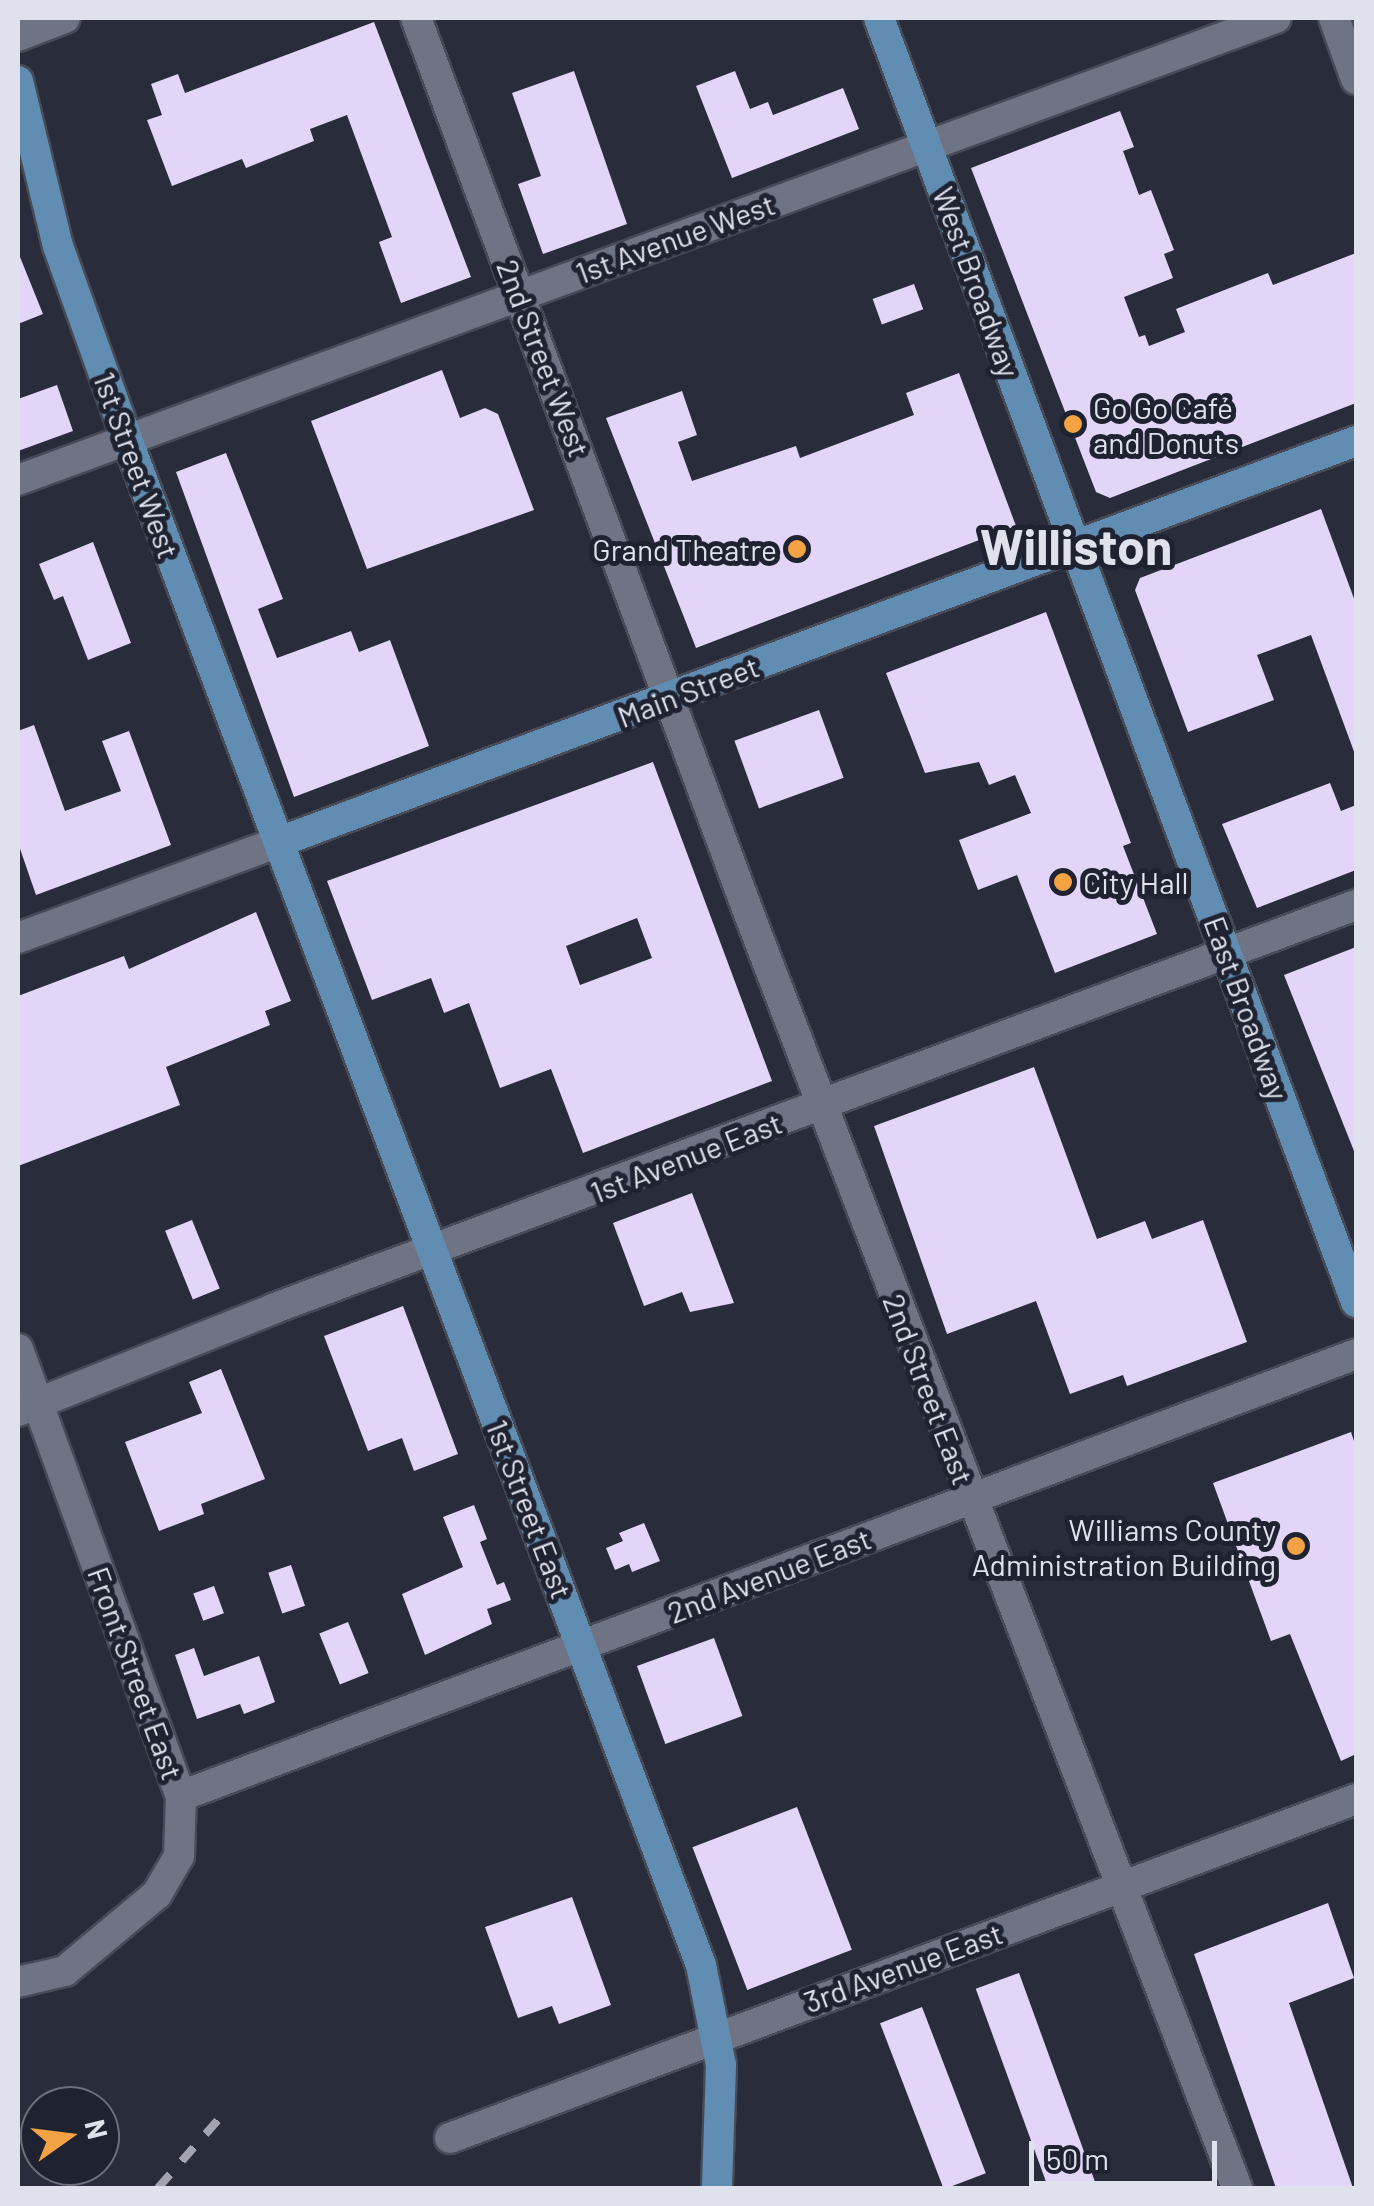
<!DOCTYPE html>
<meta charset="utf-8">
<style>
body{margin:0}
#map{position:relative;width:1374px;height:2206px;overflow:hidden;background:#292c3b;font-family:Barlow,sans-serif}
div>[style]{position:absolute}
.building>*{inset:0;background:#e3d5f8;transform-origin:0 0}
.roads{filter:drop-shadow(2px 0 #474a57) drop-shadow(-2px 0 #474a57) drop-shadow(0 2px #474a57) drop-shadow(0 -2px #474a57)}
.minor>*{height:30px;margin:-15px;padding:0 15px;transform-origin:15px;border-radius:15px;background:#6f7485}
.major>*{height:30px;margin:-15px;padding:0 15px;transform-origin:15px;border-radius:15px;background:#628db2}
.rail>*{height:8px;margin-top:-4px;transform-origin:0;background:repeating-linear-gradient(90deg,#a2a5b1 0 18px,transparent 0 36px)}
.dots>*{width:28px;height:28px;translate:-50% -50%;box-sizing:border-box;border:5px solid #1f2331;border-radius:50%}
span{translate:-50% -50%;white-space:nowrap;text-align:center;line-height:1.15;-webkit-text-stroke:10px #1f2331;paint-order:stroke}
.street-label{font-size:30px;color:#dfe2ec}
.poi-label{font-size:30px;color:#dfe2ec}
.left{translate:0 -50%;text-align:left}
.right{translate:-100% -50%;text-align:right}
.town-label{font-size:50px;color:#dfe2ec;font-weight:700}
.frame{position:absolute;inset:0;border:20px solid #dfe2ec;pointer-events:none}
.north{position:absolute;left:20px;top:2086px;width:100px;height:100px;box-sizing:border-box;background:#1f2331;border:2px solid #6c6f7c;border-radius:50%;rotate:76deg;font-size:28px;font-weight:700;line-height:40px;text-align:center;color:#dfe2ec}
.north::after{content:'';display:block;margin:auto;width:35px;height:45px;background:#f4a344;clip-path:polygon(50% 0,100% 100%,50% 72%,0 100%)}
.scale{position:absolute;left:1029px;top:2141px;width:188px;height:45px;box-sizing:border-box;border:5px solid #dfe2ec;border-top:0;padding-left:12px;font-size:30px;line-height:35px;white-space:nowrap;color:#dfe2ec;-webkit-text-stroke:8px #1f2331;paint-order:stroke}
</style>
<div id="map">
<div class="building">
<i style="clip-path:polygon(374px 22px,471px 277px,401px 303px,379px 242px,392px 237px,347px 115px,310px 129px,314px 141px,246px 168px,242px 159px,172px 186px,147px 120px,162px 115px,151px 84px,178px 74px,185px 93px)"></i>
<i style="clip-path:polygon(574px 71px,627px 224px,543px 254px,518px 184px,541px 176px,512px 93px)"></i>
<i style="clip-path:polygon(735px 71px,750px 109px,768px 102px,773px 115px,843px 88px,859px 129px,732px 178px,696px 86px)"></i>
<i style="clip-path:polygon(1120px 111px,1134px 147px,1123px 151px,1139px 195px,1151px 190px,1174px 250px,1164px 254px,1173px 278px,1124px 297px,1139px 337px,1145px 335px,1149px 346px,1185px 332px,1176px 309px,1268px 273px,1273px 285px,1356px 253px,1356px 403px,1110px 498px,1096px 492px,971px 168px)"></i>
<i style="clip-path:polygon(18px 252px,43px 314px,18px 324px)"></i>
<i style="left:914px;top:284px;width:27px;height:44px;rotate:70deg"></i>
<i style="clip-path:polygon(442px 370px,460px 418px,485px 408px,498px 414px,534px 510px,367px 569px,311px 421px)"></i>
<i style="clip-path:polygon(959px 373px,1016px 526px,696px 648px,606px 418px,682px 391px,697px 435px,678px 442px,692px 481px,796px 446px,800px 458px,914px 415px,906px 393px)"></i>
<i style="clip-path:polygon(57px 385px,73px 431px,18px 451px,18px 399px)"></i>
<i style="clip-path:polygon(226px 453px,283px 599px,258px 609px,277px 658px,351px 631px,359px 652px,390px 640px,429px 746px,294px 797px,176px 472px)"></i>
<i style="clip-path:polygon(1321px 509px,1356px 604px,1356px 757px,1311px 635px,1257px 655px,1274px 700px,1188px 732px,1135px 590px,1140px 578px)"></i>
<i style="clip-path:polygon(93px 542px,131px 643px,88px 660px,63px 596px,54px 600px,39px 564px)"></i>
<i style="clip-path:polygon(1046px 612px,1131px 843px,1123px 846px,1157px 934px,1055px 973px,1017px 875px,978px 890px,959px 840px,1031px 813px,1015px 775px,989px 785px,979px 762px,925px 773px,886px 673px)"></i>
<i style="left:819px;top:710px;width:72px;height:90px;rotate:70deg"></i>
<i style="clip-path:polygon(34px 725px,65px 811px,121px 791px,102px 741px,129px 731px,171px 845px,36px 895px,18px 843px,18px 731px)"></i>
<i style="clip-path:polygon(evenodd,653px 762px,772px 1081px,583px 1153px,551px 1069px,500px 1088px,469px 1003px,444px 1013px,431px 978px,372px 1000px,327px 881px,653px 762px,637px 918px,652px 958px,580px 985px,566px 946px,637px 918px)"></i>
<i style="clip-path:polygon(1330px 783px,1341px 811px,1356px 805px,1356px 870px,1257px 908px,1222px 824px)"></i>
<i style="clip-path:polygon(256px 912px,291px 1001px,265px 1011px,270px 1025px,166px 1067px,180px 1105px,18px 1166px,18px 996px,124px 956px,129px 969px)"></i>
<i style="clip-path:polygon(1356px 947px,1356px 1150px,1354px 1151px,1284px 975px)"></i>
<i style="clip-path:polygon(1034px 1067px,1097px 1239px,1145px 1221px,1152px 1239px,1203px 1220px,1247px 1342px,1127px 1386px,1123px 1375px,1070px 1394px,1036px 1301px,947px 1334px,874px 1126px)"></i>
<i style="clip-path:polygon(692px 1193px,734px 1303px,690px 1312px,682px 1292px,644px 1306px,613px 1223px)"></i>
<i style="left:192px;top:1220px;width:74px;height:29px;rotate:68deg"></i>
<i style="clip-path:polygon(403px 1306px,458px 1454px,414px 1471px,402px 1438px,368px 1451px,324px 1336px)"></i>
<i style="clip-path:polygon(221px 1369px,265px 1479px,201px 1504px,204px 1514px,159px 1531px,125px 1442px,202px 1413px,189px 1382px)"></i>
<i style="clip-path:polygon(1351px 1432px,1356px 1447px,1356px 1754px,1341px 1761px,1290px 1634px,1271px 1641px,1213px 1483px)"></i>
<i style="clip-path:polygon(474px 1505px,487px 1539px,480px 1542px,497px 1585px,504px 1582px,511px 1600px,487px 1609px,492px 1624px,425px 1655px,402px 1594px,463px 1567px,443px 1517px)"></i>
<i style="clip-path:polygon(644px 1523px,660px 1561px,632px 1572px,629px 1564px,615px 1570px,606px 1548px,623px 1541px,619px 1533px)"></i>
<i style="left:291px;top:1565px;width:43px;height:24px;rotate:71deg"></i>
<i style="left:214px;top:1586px;width:29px;height:22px;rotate:70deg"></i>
<i style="left:348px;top:1622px;width:55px;height:31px;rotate:68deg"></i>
<i style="left:714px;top:1638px;width:83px;height:82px;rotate:70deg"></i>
<i style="clip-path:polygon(194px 1648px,204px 1676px,259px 1656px,275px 1702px,244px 1714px,240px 1704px,197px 1719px,175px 1655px)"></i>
<i style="left:797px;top:1807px;width:153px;height:112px;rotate:69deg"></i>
<i style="clip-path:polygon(572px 1897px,611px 2005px,559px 2024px,552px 2006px,518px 2018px,485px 1927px)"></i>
<i style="clip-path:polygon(1328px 1903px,1354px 1978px,1289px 2003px,1353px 2188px,1276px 2188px,1194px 1954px)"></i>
<i style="left:1019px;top:1973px;width:229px;height:46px;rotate:70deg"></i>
<i style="left:922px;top:2007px;width:178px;height:45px;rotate:69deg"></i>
</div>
<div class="roads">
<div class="minor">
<i style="left:416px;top:18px;width:947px;rotate:69.61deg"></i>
<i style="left:746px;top:906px;width:1373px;rotate:69.04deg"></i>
<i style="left:1334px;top:18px;width:65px;rotate:70.2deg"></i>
<i style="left:18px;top:36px;width:50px;rotate:-21deg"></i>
<i style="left:18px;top:480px;width:1340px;rotate:-20.17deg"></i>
<i style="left:18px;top:938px;width:278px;rotate:-20.2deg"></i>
<i style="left:18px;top:1349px;width:476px;rotate:70deg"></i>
<i style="left:181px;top:1796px;width:60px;rotate:91.9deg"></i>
<i style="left:179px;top:1856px;width:44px;rotate:120.1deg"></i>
<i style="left:157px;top:1894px;width:120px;rotate:140.1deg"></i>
<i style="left:65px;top:1971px;width:48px;rotate:166.8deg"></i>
<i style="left:18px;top:1411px;width:277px;rotate:-21.8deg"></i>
<i style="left:275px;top:1308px;width:1154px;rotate:-20.45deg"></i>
<i style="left:181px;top:1796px;width:1255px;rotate:-20.61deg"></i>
<i style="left:450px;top:2138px;width:967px;rotate:-20.51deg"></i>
</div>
<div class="major">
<i style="left:879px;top:18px;width:1370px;rotate:69.62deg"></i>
<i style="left:18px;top:81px;width:170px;rotate:76.4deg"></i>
<i style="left:58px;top:246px;width:205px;rotate:70.3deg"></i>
<i style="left:127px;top:439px;width:1630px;rotate:69.39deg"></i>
<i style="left:701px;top:1965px;width:102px;rotate:78.7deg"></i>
<i style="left:721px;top:2065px;width:123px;rotate:91.9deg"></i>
<i style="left:279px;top:842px;width:1149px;rotate:-20.42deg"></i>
</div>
</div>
<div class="rail">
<i style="left:158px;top:2188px;width:101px;rotate:-48.6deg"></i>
</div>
<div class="dots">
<i style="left:1073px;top:424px;background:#f4a344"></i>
<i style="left:797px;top:549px;background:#f4a344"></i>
<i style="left:1063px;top:882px;background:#f4a344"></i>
<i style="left:1296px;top:1546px;background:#f4a344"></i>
</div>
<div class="street-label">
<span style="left:675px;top:238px;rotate:-20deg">1st Avenue West</span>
<span style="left:977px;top:282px;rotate:70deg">West Broadway</span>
<span style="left:544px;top:358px;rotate:69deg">2nd Street West</span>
<span style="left:137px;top:465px;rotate:70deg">1st Street West</span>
<span style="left:688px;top:691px;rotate:-21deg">Main Street</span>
<span style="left:1247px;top:1008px;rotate:70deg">East Broadway</span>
<span style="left:686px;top:1157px;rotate:-21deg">1st Avenue East</span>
<span style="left:929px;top:1389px;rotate:69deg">2nd Street East</span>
<span style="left:530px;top:1509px;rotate:69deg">1st Street East</span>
<span style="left:769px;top:1575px;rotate:-21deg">2nd Avenue East</span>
<span style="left:136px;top:1673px;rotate:70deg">Front Street East</span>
<span style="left:903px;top:1967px;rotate:-20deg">3rd Avenue East</span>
</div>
<div class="poi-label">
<span class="left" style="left:1093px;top:424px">Go Go Café<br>and Donuts</span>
<span class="right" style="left:777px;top:549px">Grand Theatre</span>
<span class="left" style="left:1083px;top:882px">City Hall</span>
<span class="right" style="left:1276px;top:1546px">Williams County<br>Administration Building</span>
</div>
<div class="town-label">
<span style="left:1076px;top:546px">Williston</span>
</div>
<div class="frame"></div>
<div class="north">N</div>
<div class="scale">50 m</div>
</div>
